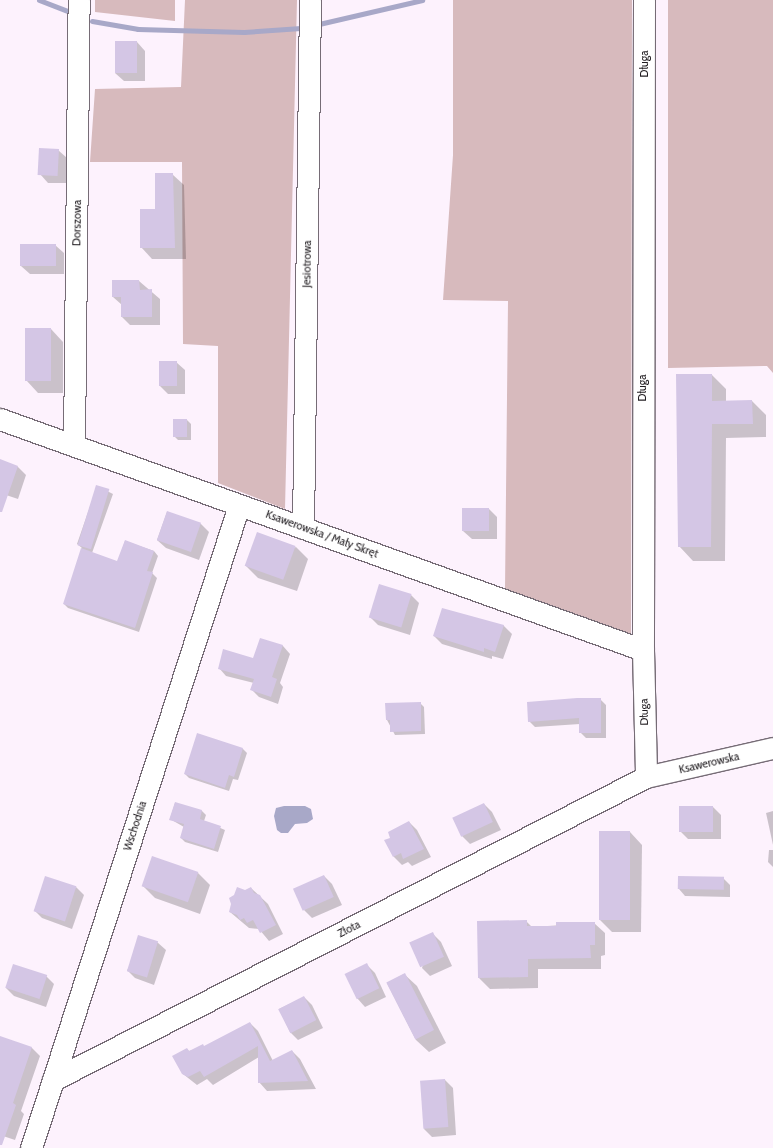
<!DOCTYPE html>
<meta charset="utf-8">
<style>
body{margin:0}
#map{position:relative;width:773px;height:1148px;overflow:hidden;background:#fdf2fd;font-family:Cabin,sans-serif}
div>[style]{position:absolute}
.green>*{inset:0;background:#d7babd}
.water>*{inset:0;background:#a8a8c8}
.shadow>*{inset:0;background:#0003}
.stream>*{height:5px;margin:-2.5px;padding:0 2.5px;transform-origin:2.5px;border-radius:2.5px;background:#a8a8c8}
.building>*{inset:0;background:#d4c6e5;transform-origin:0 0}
.roads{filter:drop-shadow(1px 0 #766c76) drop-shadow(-1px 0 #766c76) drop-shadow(0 1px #766c76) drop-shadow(0 -1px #766c76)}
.minor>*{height:21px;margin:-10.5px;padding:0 10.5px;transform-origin:10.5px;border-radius:10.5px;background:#fff}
span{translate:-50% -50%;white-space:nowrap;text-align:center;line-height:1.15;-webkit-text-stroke:3.5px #fff;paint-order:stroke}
.street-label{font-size:11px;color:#1f1b1f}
</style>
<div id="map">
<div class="green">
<i style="clip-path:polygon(95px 0,175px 0,175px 21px,95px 12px)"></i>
<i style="clip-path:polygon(185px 0,297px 0,285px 509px,218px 483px,218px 346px,183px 344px,182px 162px,90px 162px,95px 89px,181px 87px)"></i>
<i style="clip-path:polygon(453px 0,632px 0,631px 635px,505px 589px,508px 301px,443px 300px,453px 155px)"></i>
<i style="clip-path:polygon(668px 0,773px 0,773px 373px,767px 366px,668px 368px)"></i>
</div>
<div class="water">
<i style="clip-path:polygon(284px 806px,305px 806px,311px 809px,313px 819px,307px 823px,295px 824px,288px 833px,281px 833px,277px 830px,274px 816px,276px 808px)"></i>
</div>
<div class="shadow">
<i style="clip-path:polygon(137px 42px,145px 51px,145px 81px,124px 81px,115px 73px)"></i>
<i style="clip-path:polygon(58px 150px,67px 158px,66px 183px,48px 183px,40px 174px)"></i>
<i style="clip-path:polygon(172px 174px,184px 185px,186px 259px,152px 259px,141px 247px)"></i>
<i style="clip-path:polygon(55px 245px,64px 253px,64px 274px,30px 274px,21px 266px)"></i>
<i style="clip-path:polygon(139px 281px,160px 299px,160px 325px,130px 325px,122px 317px,122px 305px,113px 297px)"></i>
<i style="clip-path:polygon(51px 329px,63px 342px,63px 393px,38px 393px,26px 380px)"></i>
<i style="clip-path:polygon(160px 362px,176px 362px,185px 370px,185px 394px,168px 394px,160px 386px)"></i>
<i style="clip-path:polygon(712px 375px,726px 389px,726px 402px,752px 401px,766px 415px,766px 437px,726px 438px,725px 561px,693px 561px,679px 546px)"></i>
<i style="clip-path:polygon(174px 420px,187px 420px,191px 424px,191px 440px,178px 440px,174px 436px)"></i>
<i style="clip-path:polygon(0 460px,18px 467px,26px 475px,18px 499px,0 493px)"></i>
<i style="clip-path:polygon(97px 486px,113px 494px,92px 553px,118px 562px,125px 541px,154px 551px,158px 556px,152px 573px,157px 578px,139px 632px,68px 608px,64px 604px,82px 548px,77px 544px)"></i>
<i style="clip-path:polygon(489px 509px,497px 517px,497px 539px,472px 539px,463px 531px)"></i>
<i style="clip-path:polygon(167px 512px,201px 524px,209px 532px,199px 560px,166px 548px,157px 540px)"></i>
<i style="clip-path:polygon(296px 547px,308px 559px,297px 591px,258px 578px,246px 566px)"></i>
<i style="clip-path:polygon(411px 595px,419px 603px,410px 635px,378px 625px,370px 617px)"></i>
<i style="clip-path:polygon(503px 625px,512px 634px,503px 659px,492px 656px,492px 659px,442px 644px,434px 636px)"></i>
<i style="clip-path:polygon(261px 639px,283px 646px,290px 654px,280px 683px,283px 687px,278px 704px,259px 697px,252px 690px,254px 683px,226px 676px,219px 668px,254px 659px)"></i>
<i style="clip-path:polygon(600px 699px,606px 705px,606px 738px,586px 738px,580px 732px,580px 724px,535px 727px,529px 721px)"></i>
<i style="clip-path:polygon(420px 703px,424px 707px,425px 734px,395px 735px,387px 720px)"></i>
<i style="clip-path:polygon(198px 734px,243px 749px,247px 753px,238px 780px,233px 779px,229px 791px,189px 778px,185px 774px)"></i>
<i style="clip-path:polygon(175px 803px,202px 811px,206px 815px,204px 821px,225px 830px,218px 852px,185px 842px,181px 838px,184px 827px,170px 819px)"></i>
<i style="clip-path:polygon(484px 804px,492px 812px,501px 830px,470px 844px,462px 836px)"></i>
<i style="clip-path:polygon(713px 807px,721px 815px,721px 839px,688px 839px,680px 831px)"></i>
<i style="clip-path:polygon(773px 811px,773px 845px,766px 813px)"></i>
<i style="clip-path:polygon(409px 822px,417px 830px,431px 857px,412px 866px,408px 862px,402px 865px,394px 857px,391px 838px)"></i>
<i style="clip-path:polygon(630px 832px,642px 845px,641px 932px,612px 932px,599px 919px)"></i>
<i style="clip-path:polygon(769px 850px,773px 850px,773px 867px,768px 862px)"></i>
<i style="clip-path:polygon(153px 858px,198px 873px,210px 885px,200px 914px,155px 898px,143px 886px)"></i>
<i style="clip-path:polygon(324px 876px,332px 884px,342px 905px,312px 918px,304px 910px)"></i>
<i style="clip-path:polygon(723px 878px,730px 885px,730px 897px,685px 896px,679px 889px)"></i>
<i style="clip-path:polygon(76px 887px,84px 895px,72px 929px,42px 918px,34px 910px)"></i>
<i style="clip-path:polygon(251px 888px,268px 904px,283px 934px,269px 941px,259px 929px,249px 928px,230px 912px,245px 891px)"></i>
<i style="clip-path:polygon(526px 921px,532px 927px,594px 923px,605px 933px,605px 955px,601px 956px,601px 969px,538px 969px,538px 988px,490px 989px,479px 978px,478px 922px)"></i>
<i style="clip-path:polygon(432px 933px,441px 942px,452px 966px,430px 976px,422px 968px)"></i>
<i style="clip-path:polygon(157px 942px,166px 950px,154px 985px,135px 978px,127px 970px)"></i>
<i style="clip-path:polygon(367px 965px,375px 973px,386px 997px,365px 1007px,357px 998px)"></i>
<i style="clip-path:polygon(404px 974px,417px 986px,446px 1043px,429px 1052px,416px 1040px,387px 983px)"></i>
<i style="clip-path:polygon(46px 976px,54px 984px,46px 1007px,14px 996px,6px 988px)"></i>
<i style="clip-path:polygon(304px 997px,312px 1005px,323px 1028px,298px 1040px,290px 1032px,279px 1009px)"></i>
<i style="clip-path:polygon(250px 1023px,258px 1031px,273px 1061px,292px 1051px,300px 1059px,316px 1089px,267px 1091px,259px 1082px,259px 1057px,213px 1085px,207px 1079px,197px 1085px,183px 1074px,187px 1049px,189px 1051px,205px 1047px)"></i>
<i style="clip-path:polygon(3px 1038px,32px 1048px,40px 1056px,21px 1111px,24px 1114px,15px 1140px,0 1135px,0 1045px)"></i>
<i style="clip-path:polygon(445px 1080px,453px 1088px,456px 1135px,432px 1137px,424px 1129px)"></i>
</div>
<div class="stream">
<i style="left:39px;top:0;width:33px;rotate:21deg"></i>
<i style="left:92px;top:21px;width:47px;rotate:9.9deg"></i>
<i style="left:138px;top:29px;width:106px;rotate:1.6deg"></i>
<i style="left:244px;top:32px;width:57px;rotate:-4deg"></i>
<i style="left:319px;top:24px;width:106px;rotate:-13.1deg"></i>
</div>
<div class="building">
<i style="left:115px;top:41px;width:22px;height:32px"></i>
<i style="left:39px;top:148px;width:20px;height:27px;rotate:3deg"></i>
<i style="clip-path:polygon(155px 173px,173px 173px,175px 248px,140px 248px,140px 209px,155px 209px)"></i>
<i style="left:20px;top:244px;width:36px;height:22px"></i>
<i style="clip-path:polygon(112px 280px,139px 280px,140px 290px,152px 289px,152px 317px,121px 317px,121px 297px,112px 297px)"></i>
<i style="left:25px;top:328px;width:26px;height:53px"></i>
<i style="left:159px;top:361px;width:18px;height:25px"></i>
<i style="clip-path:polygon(676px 374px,712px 374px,712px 401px,752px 400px,753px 424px,712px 424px,711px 547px,678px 547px)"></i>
<i style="left:173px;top:419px;width:14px;height:18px"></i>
<i style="clip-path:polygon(0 459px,18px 466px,2px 512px,0 512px)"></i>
<i style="left:96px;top:485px;width:14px;height:63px;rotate:17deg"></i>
<i style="left:462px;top:508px;width:27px;height:23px"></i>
<i style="left:167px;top:511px;width:36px;height:31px;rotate:19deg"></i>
<i style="left:257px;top:532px;width:41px;height:36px;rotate:20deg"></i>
<i style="clip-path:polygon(125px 540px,154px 551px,147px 571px,153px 572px,135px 628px,63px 604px,81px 548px,117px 561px)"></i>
<i style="left:379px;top:584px;width:34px;height:35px;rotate:17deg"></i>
<i style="clip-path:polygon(442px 608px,504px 625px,495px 652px,484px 648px,484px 652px,433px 636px)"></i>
<i style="clip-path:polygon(260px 638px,283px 645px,272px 677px,277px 679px,271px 697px,250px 690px,254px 679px,218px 669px,223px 649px,253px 658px)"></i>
<i style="clip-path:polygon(577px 698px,601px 698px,601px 733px,579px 733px,579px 718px,528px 722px,527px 702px)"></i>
<i style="clip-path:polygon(421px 702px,421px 731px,390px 732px,390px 720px,386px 720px,385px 703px)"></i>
<i style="clip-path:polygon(197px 733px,243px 748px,234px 777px,229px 775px,225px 788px,184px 774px)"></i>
<i style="clip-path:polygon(175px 802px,202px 810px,200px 819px,221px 826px,214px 849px,180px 838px,184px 824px,169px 820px)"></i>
<i style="left:484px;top:803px;width:21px;height:35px;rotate:65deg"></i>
<i style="left:679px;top:806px;width:34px;height:26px"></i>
<i style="clip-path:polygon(409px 821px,424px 849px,403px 859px,401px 853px,393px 857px,384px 840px,390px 838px,388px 832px)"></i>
<i style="left:599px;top:831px;width:31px;height:89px"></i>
<i style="left:152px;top:856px;width:49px;height:32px;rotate:19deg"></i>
<i style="left:324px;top:875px;width:24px;height:34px;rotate:66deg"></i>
<i style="left:45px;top:876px;width:33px;height:37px;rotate:18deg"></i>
<i style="left:678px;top:876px;width:46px;height:13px;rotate:1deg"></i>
<i style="clip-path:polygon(237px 887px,245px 890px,251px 887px,254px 893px,260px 895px,276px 925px,260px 933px,253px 920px,247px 923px,244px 918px,240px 920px,237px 915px,229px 912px,231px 904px,229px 898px,234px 895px)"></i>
<i style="clip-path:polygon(527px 920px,527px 926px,556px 926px,556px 922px,595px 922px,595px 945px,590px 945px,591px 958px,528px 959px,528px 977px,478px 978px,477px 921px)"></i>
<i style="left:433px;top:932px;width:27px;height:26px;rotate:66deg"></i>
<i style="left:138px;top:935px;width:21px;height:38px;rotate:17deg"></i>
<i style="left:367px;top:963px;width:28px;height:25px;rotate:64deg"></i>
<i style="left:13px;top:964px;width:36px;height:25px;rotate:18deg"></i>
<i style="left:405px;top:973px;width:64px;height:21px;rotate:63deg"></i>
<i style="left:304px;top:996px;width:27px;height:29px;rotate:63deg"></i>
<i style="clip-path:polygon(250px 1022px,270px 1061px,292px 1050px,308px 1081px,258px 1083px,258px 1046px,204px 1077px,200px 1071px,188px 1077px,182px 1074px,172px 1056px,187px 1048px,189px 1051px,203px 1044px,204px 1046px)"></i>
<i style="clip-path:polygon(0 1036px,32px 1047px,13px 1103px,16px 1105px,2px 1145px,0 1145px)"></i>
<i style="left:445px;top:1079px;width:48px;height:25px;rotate:86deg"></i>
</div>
<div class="roads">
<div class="minor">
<i style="left:644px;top:0;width:650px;rotate:90.09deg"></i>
<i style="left:643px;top:650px;width:127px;rotate:88.6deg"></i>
<i style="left:0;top:419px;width:683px;rotate:19.76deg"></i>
<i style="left:74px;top:445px;width:445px;rotate:-89.4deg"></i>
<i style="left:303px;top:528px;width:528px;rotate:-89.24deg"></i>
<i style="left:53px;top:1080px;width:666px;rotate:-27.07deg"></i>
<i style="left:646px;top:777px;width:130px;rotate:-12.9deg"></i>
<i style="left:31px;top:1148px;width:676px;rotate:-72.07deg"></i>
</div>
</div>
<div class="street-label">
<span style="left:644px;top:64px;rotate:-90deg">Długa</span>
<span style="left:77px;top:223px;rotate:-89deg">Dorszowa</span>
<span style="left:307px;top:264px;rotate:-89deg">Jesiotrowa</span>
<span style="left:642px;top:388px;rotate:-90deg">Długa</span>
<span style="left:322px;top:534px;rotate:20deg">Ksawerowska / Mały Skręt</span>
<span style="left:644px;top:712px;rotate:-91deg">Długa</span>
<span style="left:709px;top:763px;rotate:-13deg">Ksawerowska</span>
<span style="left:135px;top:826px;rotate:-72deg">Wschodnia</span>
<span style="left:349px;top:929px;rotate:-27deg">Złota</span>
</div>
</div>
